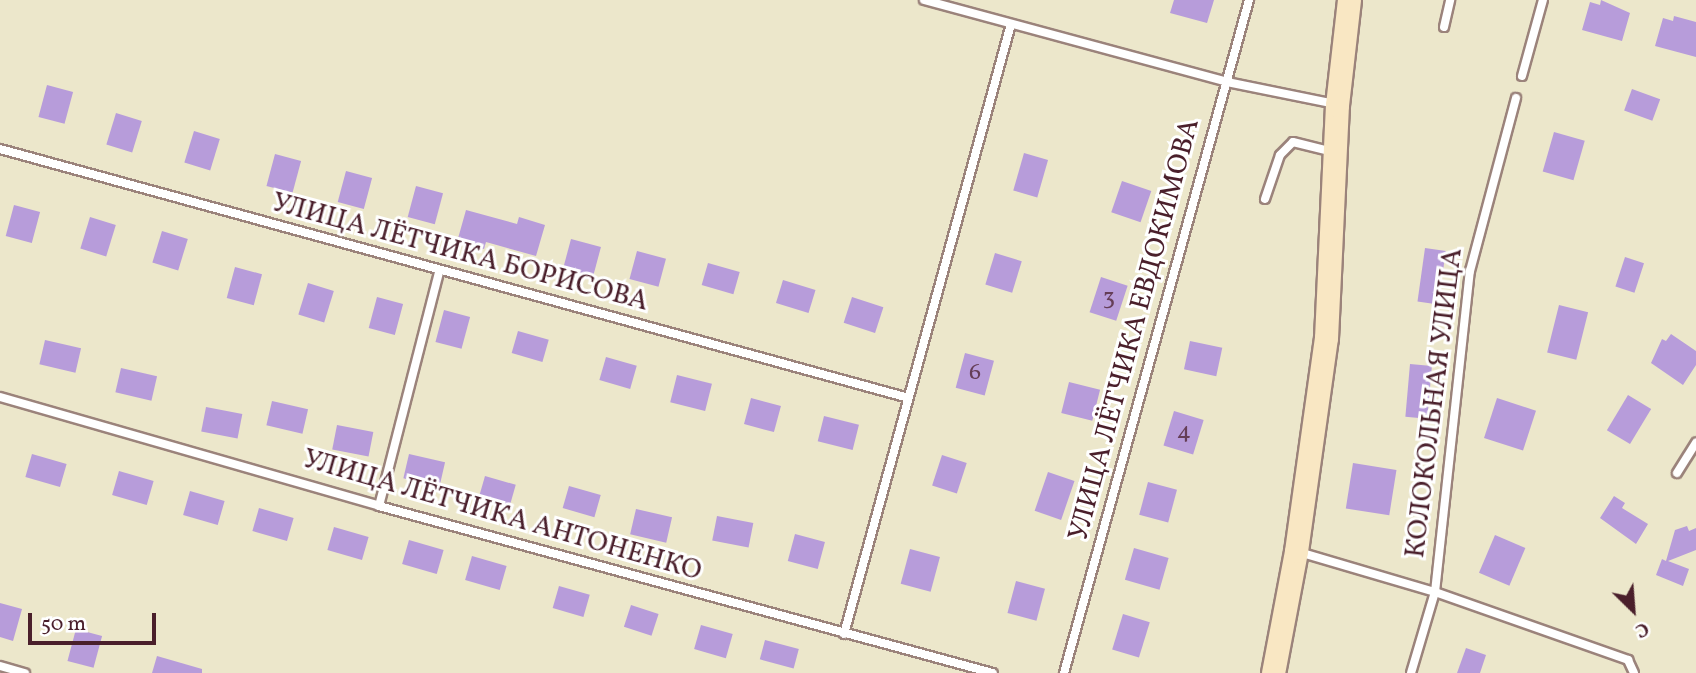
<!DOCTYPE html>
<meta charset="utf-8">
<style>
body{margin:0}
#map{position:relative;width:1696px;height:673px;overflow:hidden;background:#ece7cb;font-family:Vollkorn,serif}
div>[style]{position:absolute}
.building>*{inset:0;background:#b79cda;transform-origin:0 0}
.roads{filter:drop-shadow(2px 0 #9b837b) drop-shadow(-2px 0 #9b837b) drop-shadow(0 2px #9b837b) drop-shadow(0 -2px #9b837b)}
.lane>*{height:8px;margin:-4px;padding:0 4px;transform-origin:4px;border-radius:4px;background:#fff}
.secondary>*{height:23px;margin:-11.5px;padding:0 11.5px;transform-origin:11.5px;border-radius:11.5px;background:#f9e7c3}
span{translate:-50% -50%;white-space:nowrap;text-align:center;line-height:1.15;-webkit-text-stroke:6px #fff;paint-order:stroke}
.number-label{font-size:24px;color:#653e57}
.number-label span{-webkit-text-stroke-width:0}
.street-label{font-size:28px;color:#4a1f2b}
.north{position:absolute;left:1598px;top:575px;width:70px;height:70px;-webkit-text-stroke:5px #fff;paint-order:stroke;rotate:155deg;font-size:19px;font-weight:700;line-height:28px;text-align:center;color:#4a1f2b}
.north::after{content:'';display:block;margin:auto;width:24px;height:32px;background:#4a1f2b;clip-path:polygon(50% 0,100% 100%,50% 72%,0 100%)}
.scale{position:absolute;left:28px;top:613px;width:128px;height:32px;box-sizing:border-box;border:4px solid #4a1f2b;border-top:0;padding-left:9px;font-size:21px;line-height:24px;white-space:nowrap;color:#4a1f2b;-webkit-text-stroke:5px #fff;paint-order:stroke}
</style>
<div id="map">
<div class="building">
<i style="clip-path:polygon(1174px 0,1214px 0,1207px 23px,1170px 13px)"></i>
<i style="clip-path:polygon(1601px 0,1630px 13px,1622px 41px,1582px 30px,1590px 2px,1600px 5px)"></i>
<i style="clip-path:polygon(1674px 16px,1696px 22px,1696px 57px,1655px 46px,1663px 18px,1673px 21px)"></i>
<i style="left:47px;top:85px;width:27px;height:33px;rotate:15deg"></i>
<i style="left:1632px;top:89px;width:30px;height:23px;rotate:20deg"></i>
<i style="left:116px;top:113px;width:27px;height:33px;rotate:17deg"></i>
<i style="left:194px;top:131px;width:27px;height:33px;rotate:17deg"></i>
<i style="left:1554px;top:132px;width:32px;height:41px;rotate:16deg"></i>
<i style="left:1024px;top:153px;width:25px;height:39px;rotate:16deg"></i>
<i style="left:275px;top:154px;width:27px;height:33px;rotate:15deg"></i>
<i style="left:346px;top:171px;width:27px;height:32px;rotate:15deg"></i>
<i style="left:1122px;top:181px;width:31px;height:33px;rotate:19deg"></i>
<i style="left:416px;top:186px;width:28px;height:32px;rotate:15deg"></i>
<i style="left:14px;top:205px;width:27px;height:32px;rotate:15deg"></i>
<i style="clip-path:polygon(466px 210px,517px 224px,519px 217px,545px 225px,536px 256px,486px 242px,484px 249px,457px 242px)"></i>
<i style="left:90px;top:217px;width:27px;height:33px;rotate:17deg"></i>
<i style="left:162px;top:231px;width:27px;height:33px;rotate:17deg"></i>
<i style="left:571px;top:239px;width:31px;height:31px;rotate:15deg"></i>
<i style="left:1425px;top:248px;width:21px;height:54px;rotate:8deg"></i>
<i style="left:637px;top:251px;width:30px;height:29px;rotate:15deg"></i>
<i style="left:995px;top:253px;width:28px;height:33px;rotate:17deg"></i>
<i style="left:1625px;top:257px;width:20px;height:31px;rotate:18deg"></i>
<i style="left:708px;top:263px;width:33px;height:23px;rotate:16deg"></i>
<i style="left:235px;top:267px;width:28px;height:32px;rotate:15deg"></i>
<i style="left:1101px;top:277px;width:28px;height:37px;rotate:18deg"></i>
<i style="left:783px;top:280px;width:34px;height:24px;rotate:17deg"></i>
<i style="left:308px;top:283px;width:27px;height:33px;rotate:17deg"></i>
<i style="left:377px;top:297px;width:27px;height:32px;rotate:15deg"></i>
<i style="left:852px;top:297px;width:33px;height:27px;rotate:18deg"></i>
<i style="left:1559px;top:305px;width:30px;height:49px;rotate:14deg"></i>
<i style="left:444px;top:310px;width:27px;height:33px;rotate:15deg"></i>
<i style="left:518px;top:331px;width:32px;height:23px;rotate:16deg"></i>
<i style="clip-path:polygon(1671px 334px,1696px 351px,1696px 365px,1683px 385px,1651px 363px,1662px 339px,1666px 341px)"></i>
<i style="left:45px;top:340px;width:37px;height:25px;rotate:13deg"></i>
<i style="left:1190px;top:341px;width:33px;height:29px;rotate:12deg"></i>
<i style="left:965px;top:353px;width:30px;height:36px;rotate:15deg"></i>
<i style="left:606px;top:357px;width:32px;height:24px;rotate:16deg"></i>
<i style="left:1410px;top:364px;width:22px;height:53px;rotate:5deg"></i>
<i style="left:121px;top:368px;width:37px;height:25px;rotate:13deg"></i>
<i style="left:677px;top:375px;width:36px;height:28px;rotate:14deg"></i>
<i style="left:1069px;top:382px;width:32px;height:32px;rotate:14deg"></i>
<i style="left:1628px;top:395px;width:27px;height:41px;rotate:31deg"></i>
<i style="left:751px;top:398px;width:31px;height:27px;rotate:15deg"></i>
<i style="left:1497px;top:398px;width:41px;height:42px;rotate:18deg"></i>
<i style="left:272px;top:401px;width:37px;height:25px;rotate:13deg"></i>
<i style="left:206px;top:407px;width:37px;height:25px;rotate:11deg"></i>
<i style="left:1174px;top:411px;width:31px;height:36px;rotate:17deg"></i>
<i style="left:824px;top:416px;width:36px;height:26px;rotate:14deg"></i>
<i style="left:337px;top:425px;width:37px;height:25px;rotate:11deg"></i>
<i style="left:32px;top:454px;width:36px;height:24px;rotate:16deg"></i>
<i style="left:409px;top:454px;width:37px;height:25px;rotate:13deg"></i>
<i style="left:942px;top:455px;width:26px;height:32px;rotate:18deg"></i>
<i style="left:1353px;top:463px;width:44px;height:46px;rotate:9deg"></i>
<i style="left:119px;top:471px;width:36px;height:25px;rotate:16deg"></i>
<i style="left:1048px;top:472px;width:28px;height:41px;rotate:19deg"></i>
<i style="left:485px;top:476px;width:32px;height:24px;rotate:16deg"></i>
<i style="left:1148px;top:482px;width:30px;height:34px;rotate:15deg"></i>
<i style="left:569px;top:486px;width:33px;height:23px;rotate:16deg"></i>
<i style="left:190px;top:491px;width:36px;height:25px;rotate:16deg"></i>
<i style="clip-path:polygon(1614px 496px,1625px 503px,1622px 508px,1648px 524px,1636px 544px,1600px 518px)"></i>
<i style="left:259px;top:508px;width:36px;height:24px;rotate:16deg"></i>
<i style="left:636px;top:509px;width:37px;height:26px;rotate:13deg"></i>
<i style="left:717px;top:516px;width:37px;height:25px;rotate:11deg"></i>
<i style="clip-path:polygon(1687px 526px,1689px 531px,1696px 528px,1696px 550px,1668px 561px,1689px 569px,1683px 586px,1656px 575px,1662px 559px,1666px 561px,1675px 530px)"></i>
<i style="left:334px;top:527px;width:36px;height:24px;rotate:16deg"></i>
<i style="left:795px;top:534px;width:31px;height:28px;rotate:15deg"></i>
<i style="left:1495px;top:535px;width:33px;height:41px;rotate:23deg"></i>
<i style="left:409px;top:540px;width:36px;height:25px;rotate:16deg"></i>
<i style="left:1134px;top:548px;width:36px;height:33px;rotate:16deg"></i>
<i style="left:910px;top:549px;width:31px;height:36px;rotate:15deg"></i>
<i style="left:472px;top:556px;width:36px;height:25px;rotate:16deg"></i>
<i style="left:1016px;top:581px;width:30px;height:33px;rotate:15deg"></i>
<i style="left:559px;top:586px;width:32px;height:23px;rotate:16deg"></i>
<i style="clip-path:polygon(0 603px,22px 609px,13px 641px,0 637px)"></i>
<i style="left:631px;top:605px;width:29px;height:23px;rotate:18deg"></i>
<i style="left:1123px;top:614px;width:28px;height:37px;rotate:17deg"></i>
<i style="left:701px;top:625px;width:33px;height:25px;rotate:16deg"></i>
<i style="left:76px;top:629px;width:27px;height:33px;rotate:15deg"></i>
<i style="left:765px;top:640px;width:35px;height:20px;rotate:15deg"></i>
<i style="clip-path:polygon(1466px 648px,1486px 655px,1480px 673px,1457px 673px)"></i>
<i style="clip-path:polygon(157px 656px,202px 669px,202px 673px,152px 673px)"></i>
</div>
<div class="roads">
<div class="lane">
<i style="left:924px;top:0;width:314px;rotate:15.1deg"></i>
<i style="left:1227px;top:82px;width:110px;rotate:11.5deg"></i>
<i style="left:1444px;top:27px;width:28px;rotate:-77deg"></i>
<i style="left:1522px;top:76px;width:79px;rotate:-74.6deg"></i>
<i style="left:0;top:149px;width:942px;rotate:15.32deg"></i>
<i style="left:1265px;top:199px;width:46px;rotate:-71.2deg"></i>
<i style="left:1280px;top:155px;width:18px;rotate:-45deg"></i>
<i style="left:1293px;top:142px;width:41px;rotate:14deg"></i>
<i style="left:0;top:397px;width:394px;rotate:16deg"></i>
<i style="left:379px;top:506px;width:636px;rotate:15.22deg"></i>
<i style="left:1677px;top:473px;width:36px;rotate:-58deg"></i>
<i style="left:379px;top:506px;width:242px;rotate:-75.6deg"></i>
<i style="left:1299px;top:552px;width:142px;rotate:16.4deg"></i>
<i style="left:1435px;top:592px;width:205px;rotate:19.4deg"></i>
<i style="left:1628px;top:660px;width:14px;rotate:65deg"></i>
<i style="left:844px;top:634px;width:632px;rotate:-74.69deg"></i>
<i style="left:0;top:666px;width:26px;rotate:16deg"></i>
<i style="left:1064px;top:673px;width:698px;rotate:-74.63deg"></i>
<i style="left:1411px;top:673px;width:84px;rotate:-73.5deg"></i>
<i style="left:1435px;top:592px;width:323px;rotate:-83.8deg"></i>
<i style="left:1470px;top:271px;width:179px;rotate:-75.1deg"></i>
</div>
<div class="secondary">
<i style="left:1273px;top:673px;width:124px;rotate:-79.3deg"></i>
<i style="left:1296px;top:551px;width:215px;rotate:-82deg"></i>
<i style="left:1326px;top:338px;width:233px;rotate:-87.3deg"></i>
<i style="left:1337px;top:105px;width:106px;rotate:-83.5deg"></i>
</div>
</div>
<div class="number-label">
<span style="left:1109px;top:299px">3</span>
<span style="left:975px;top:374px">6</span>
<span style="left:1184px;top:433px">4</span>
</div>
<div class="street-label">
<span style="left:460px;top:253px;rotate:15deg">УЛИЦА ЛЁТЧИКА БОРИСОВА</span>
<span style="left:1135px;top:330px;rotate:-75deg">УЛИЦА ЛЁТЧИКА ЕВДОКИМОВА</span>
<span style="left:1435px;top:403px;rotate:-83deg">КОЛОКОЛЬНАЯ УЛИЦА</span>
<span style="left:502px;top:516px;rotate:16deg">УЛИЦА ЛЁТЧИКА АНТОНЕНКО</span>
</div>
<div class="north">С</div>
<div class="scale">50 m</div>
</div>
